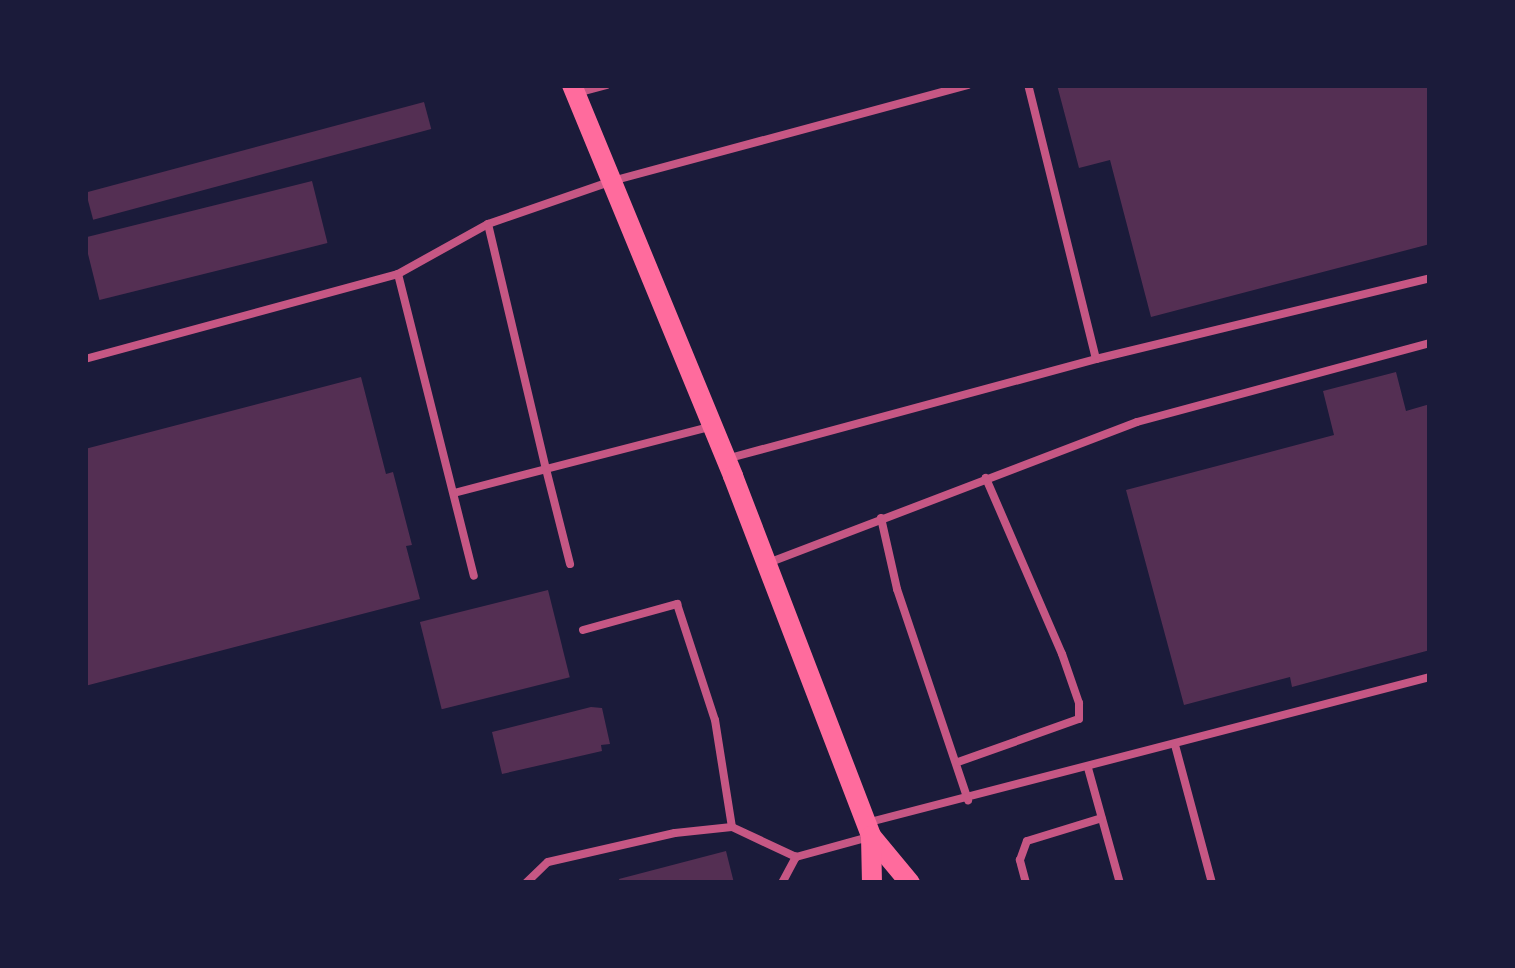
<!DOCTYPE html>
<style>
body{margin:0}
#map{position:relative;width:1515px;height:968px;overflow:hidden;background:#1b1b3a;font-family:"PT Sans",sans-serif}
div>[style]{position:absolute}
.building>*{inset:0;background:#542f53;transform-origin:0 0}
.service>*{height:8px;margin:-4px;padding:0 4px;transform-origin:4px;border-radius:4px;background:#c65784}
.secondary>*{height:20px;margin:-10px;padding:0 10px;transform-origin:10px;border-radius:10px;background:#ff6b9d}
span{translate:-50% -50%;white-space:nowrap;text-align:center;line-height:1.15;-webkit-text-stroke:8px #1b1b3a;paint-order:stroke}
.frame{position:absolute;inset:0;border:88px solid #1b1b3a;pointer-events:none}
</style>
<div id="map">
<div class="building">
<i style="clip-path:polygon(1057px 85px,1430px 85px,1430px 244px,1151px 317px,1110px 160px,1079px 168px)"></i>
<i style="left:424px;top:102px;width:28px;height:350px;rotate:75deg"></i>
<i style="left:312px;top:181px;width:64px;height:235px;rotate:76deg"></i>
<i style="clip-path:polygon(1396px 372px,1406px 411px,1430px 404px,1430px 650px,1292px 687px,1290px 677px,1184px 705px,1126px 490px,1334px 435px,1323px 391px)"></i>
<i style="clip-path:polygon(361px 377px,386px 474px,393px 472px,412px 545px,406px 546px,420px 599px,85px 686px,85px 449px)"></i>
<i style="left:548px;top:590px;width:90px;height:132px;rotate:76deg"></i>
<i style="clip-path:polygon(591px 707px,602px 708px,610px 744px,601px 745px,602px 751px,502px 774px,492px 732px)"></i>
<i style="clip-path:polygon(726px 851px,734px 883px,620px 883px,619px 879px)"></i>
</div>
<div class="service">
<i style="left:577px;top:93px;width:30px;rotate:-15deg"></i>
<i style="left:488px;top:224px;width:252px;rotate:76.7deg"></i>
<i style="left:546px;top:469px;width:169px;rotate:-14.4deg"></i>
<i style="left:398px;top:274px;width:311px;rotate:75.9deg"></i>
<i style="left:85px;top:359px;width:324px;rotate:-15.2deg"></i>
<i style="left:398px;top:274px;width:103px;rotate:-29.1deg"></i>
<i style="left:488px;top:224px;width:131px;rotate:-19.1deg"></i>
<i style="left:612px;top:181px;width:369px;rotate:-15.1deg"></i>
<i style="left:1096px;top:359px;width:344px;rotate:-13.6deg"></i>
<i style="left:726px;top:459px;width:383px;rotate:-15.1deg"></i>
<i style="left:1096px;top:359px;width:282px;rotate:-103.9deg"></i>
<i style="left:454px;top:493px;width:95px;rotate:-14.6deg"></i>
<i style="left:546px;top:469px;width:98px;rotate:75.8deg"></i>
<i style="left:881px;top:518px;width:73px;rotate:77.3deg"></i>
<i style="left:897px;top:589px;width:223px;rotate:71.4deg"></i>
<i style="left:768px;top:563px;width:395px;rotate:-20.9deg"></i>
<i style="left:1137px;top:422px;width:303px;rotate:-15.1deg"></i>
<i style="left:583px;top:630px;width:98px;rotate:-15.5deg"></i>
<i style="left:677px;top:604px;width:122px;rotate:71.9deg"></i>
<i style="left:715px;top:720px;width:108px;rotate:81deg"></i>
<i style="left:1175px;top:745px;width:143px;rotate:75deg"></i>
<i style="left:958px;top:762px;width:128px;rotate:-19.6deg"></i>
<i style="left:1079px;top:719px;width:16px;rotate:-90deg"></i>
<i style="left:1079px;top:703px;width:52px;rotate:-109.1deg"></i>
<i style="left:1062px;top:654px;width:192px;rotate:-113.4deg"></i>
<i style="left:1088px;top:768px;width:119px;rotate:74.5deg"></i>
<i style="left:866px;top:823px;width:583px;rotate:-14.51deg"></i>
<i style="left:526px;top:883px;width:30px;rotate:-44deg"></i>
<i style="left:548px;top:862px;width:130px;rotate:-12.9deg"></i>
<i style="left:675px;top:833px;width:57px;rotate:-6deg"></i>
<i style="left:732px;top:827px;width:71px;rotate:25.1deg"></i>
<i style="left:782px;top:883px;width:30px;rotate:-62deg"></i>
<i style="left:796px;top:857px;width:76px;rotate:-15.3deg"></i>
<i style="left:1026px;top:883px;width:24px;rotate:-105deg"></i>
<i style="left:1020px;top:860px;width:20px;rotate:-70deg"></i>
<i style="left:1027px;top:841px;width:78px;rotate:-17deg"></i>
</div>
<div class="secondary">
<i style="left:572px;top:85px;width:423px;rotate:67.6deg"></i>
<i style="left:733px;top:476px;width:386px;rotate:69deg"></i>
<i style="left:871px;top:836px;width:61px;rotate:50.3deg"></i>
<i style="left:871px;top:836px;width:47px;rotate:88.8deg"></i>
</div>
<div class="frame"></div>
</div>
